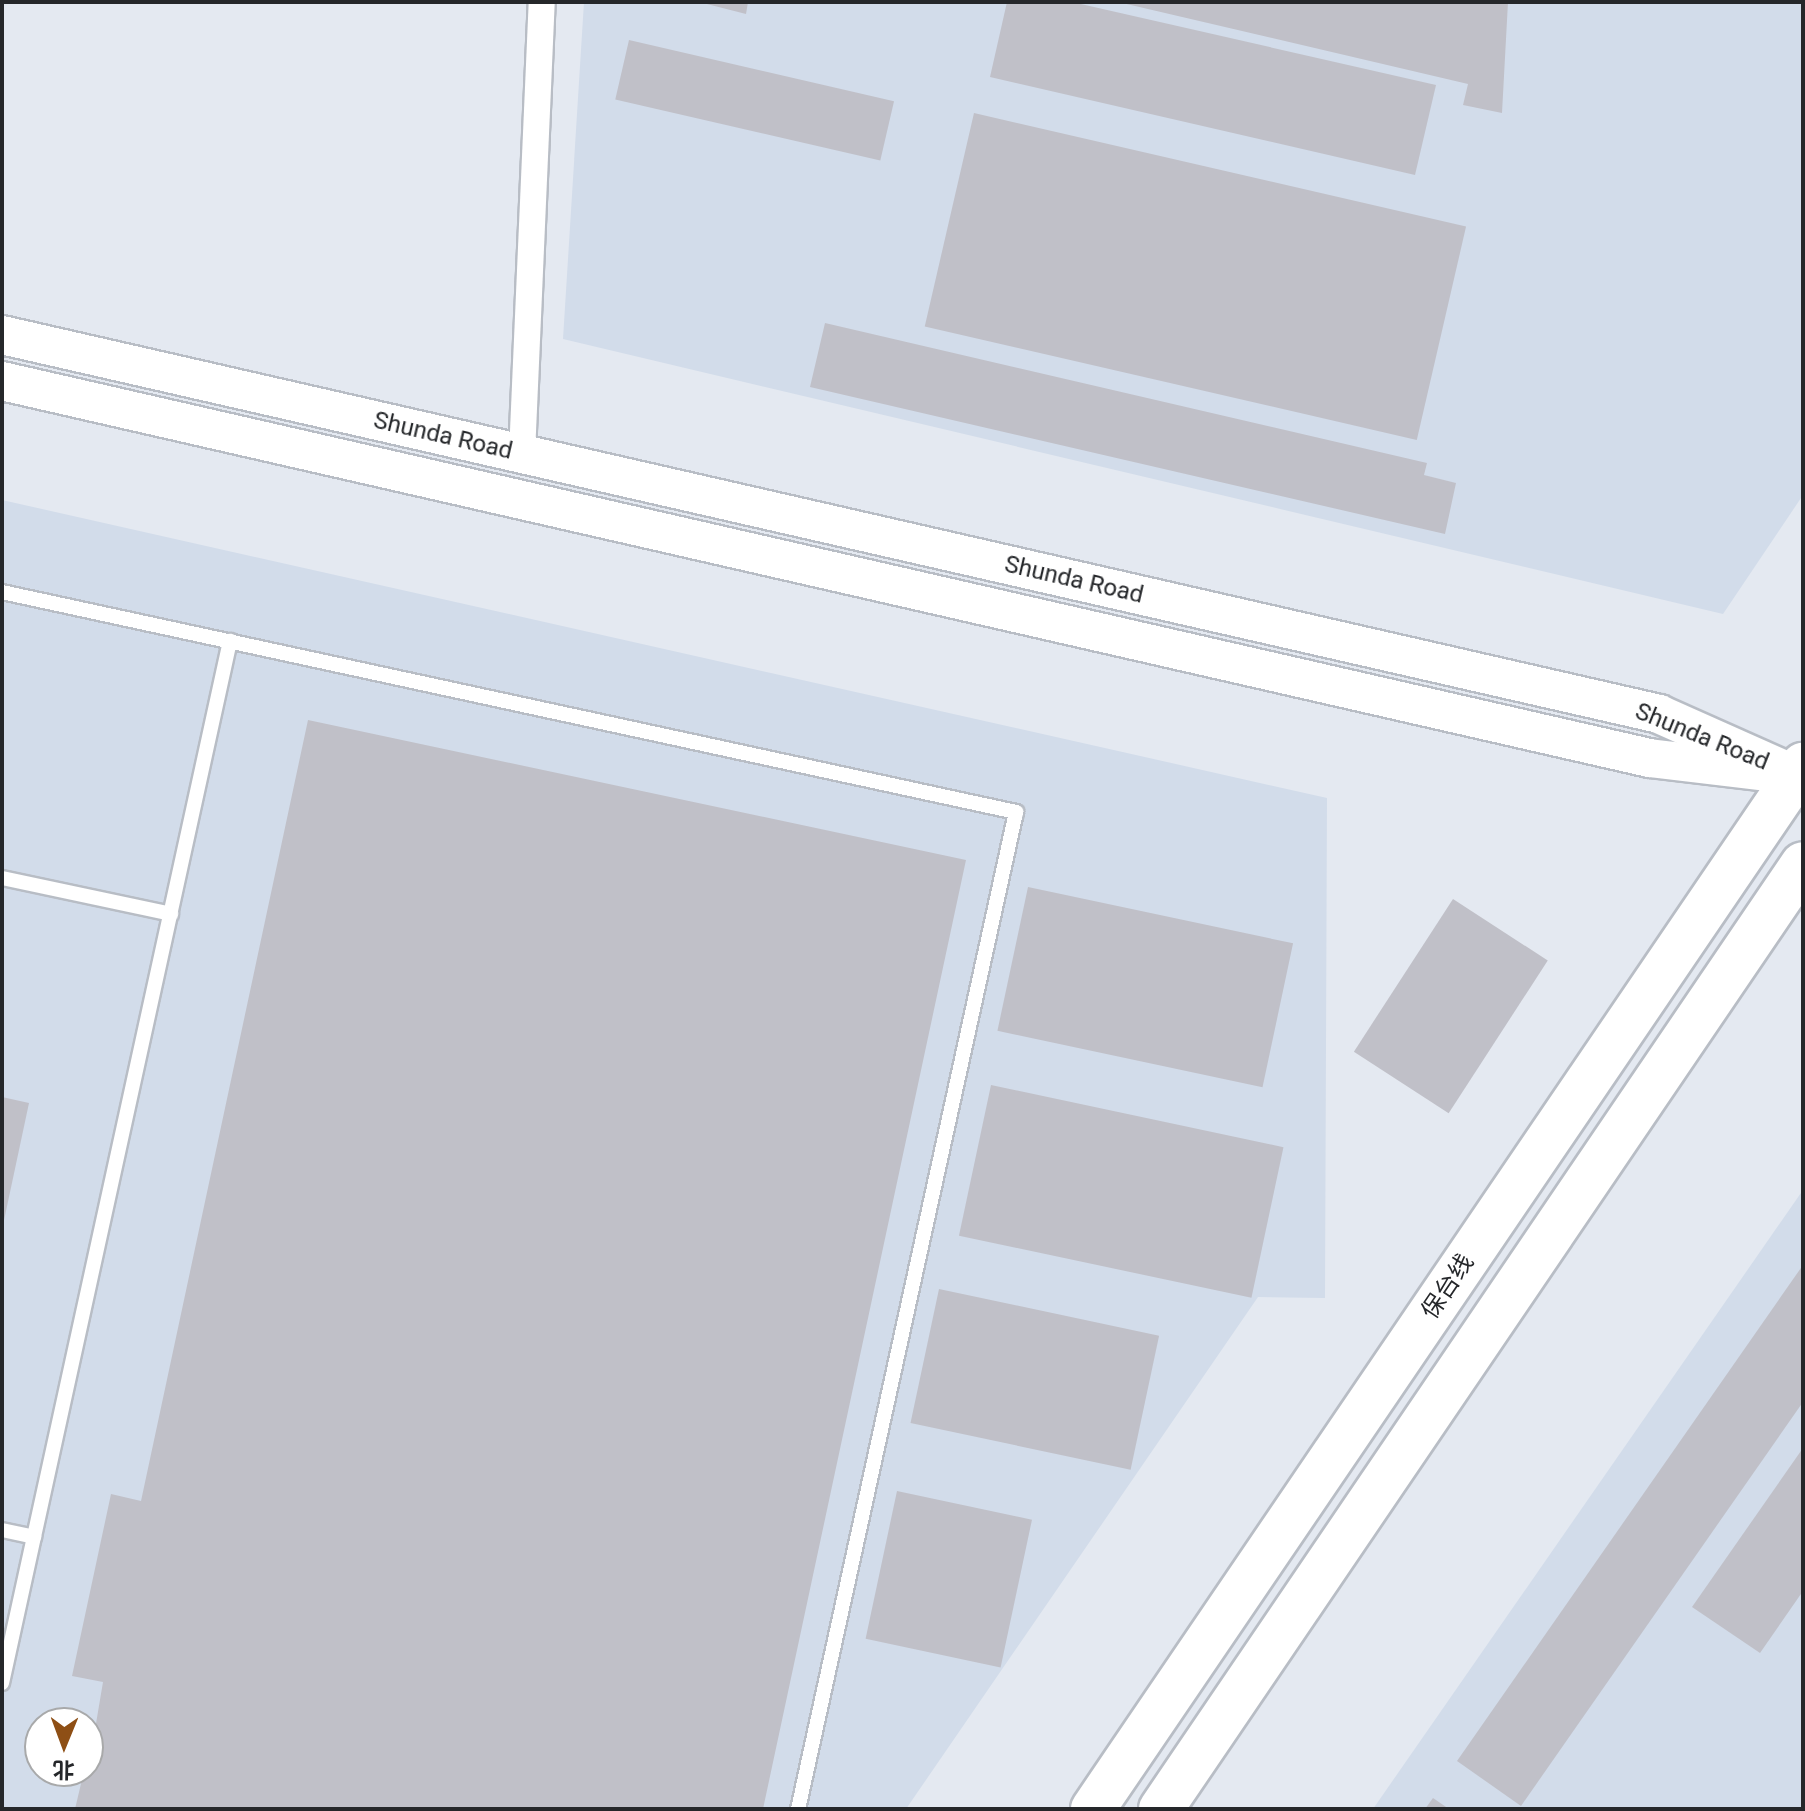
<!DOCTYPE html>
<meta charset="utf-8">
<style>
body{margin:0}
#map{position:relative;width:1805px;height:1811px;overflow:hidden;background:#e4e9f1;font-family:Roboto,"Noto Sans SC",sans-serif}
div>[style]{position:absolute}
.built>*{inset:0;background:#d2dcea}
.building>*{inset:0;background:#c0c0c8;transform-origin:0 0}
.roads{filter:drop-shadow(2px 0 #b8bdc5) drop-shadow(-2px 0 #b8bdc5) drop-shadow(0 2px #b8bdc5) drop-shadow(0 -2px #b8bdc5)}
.service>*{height:14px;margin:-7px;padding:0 7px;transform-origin:7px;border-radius:7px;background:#fff}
.minor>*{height:26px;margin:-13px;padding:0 13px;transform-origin:13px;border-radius:13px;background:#fff}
.secondary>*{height:38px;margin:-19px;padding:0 19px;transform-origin:19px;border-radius:19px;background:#fff}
.trunk>*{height:44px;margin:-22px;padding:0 22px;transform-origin:22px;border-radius:22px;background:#fff}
span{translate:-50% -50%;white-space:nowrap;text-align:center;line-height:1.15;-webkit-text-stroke:8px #fff;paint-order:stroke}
.street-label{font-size:24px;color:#25272a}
.frame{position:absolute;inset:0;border:4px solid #25272a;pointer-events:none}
.north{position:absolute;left:24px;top:1707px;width:80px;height:80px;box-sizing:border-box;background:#fff;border:2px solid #a8a9aa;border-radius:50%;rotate:181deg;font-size:22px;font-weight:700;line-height:32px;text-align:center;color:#25272a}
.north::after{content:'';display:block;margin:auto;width:28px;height:36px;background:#8e4f15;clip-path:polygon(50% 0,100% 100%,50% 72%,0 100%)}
</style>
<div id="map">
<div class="built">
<i style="clip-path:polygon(584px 2px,1803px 2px,1803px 495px,1723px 614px,563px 339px)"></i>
<i style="clip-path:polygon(evenodd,2px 500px,1327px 798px,1325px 1298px,1258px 1297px,906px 1809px,2px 1809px,2px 500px,40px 1723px,88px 1723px,88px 1771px,40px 1771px,40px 1723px)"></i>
<i style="clip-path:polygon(1803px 1190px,1803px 1809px,1373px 1809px)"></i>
</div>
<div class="building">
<i style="clip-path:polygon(699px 2px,748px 2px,746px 14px)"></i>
<i style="clip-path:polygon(1007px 2px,1072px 2px,1436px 85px,1415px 175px,990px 77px)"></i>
<i style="clip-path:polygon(1118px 2px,1508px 2px,1502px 113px,1463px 105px,1468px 84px)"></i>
<i style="left:629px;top:40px;width:272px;height:61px;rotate:13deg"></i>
<i style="left:974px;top:113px;width:505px;height:219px;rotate:13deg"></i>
<i style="clip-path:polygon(825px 323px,1427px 463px,1424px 475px,1456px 483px,1445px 534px,810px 387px)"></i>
<i style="clip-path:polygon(308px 720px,966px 860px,763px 1809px,75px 1809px,84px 1771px,88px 1771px,103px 1682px,72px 1676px,111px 1494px,141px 1501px)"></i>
<i style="left:1028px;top:887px;width:271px;height:147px;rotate:12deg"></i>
<i style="left:1453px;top:899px;width:113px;height:182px;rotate:33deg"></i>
<i style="left:991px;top:1085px;width:299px;height:154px;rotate:12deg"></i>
<i style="clip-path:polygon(2px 1097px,29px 1103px,3px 1225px,2px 1225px)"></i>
<i style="clip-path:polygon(1803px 1265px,1803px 1402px,1521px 1806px,1457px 1761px)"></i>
<i style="left:939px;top:1289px;width:225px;height:137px;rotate:12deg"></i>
<i style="clip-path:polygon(1803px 1448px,1803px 1591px,1760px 1653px,1692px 1607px)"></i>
<i style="left:897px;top:1491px;width:138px;height:151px;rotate:12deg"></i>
<i style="clip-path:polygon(1433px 1798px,1449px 1809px,1425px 1809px)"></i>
</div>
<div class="roads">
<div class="service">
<i style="left:2px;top:592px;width:1038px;rotate:12.24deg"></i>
<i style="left:1016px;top:812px;width:1021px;rotate:102.33deg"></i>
<i style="left:2px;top:878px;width:173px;rotate:12deg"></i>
<i style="left:2px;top:1530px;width:33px;rotate:12deg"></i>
<i style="left:2px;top:1683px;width:1067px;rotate:-77.66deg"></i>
</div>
<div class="minor">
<i style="left:522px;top:454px;width:452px;rotate:-87.5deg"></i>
</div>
<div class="secondary">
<i style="left:2px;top:335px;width:1700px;rotate:12.88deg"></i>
<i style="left:1659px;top:714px;width:150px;rotate:24deg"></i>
<i style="left:2px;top:381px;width:1690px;rotate:12.89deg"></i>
<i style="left:1649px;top:758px;width:112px;rotate:6.7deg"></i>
</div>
<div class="trunk">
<i style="left:1093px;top:1809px;width:1263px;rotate:-55.78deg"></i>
<i style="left:1161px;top:1809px;width:1142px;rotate:-55.81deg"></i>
</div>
</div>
<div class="street-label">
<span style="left:443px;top:436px;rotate:13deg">Shunda Road</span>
<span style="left:1074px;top:580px;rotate:13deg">Shunda Road</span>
<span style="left:1702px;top:737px;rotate:22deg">Shunda Road</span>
<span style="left:1448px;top:1287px;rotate:-56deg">保台线</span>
</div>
<div class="frame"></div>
<div class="north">北</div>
</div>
